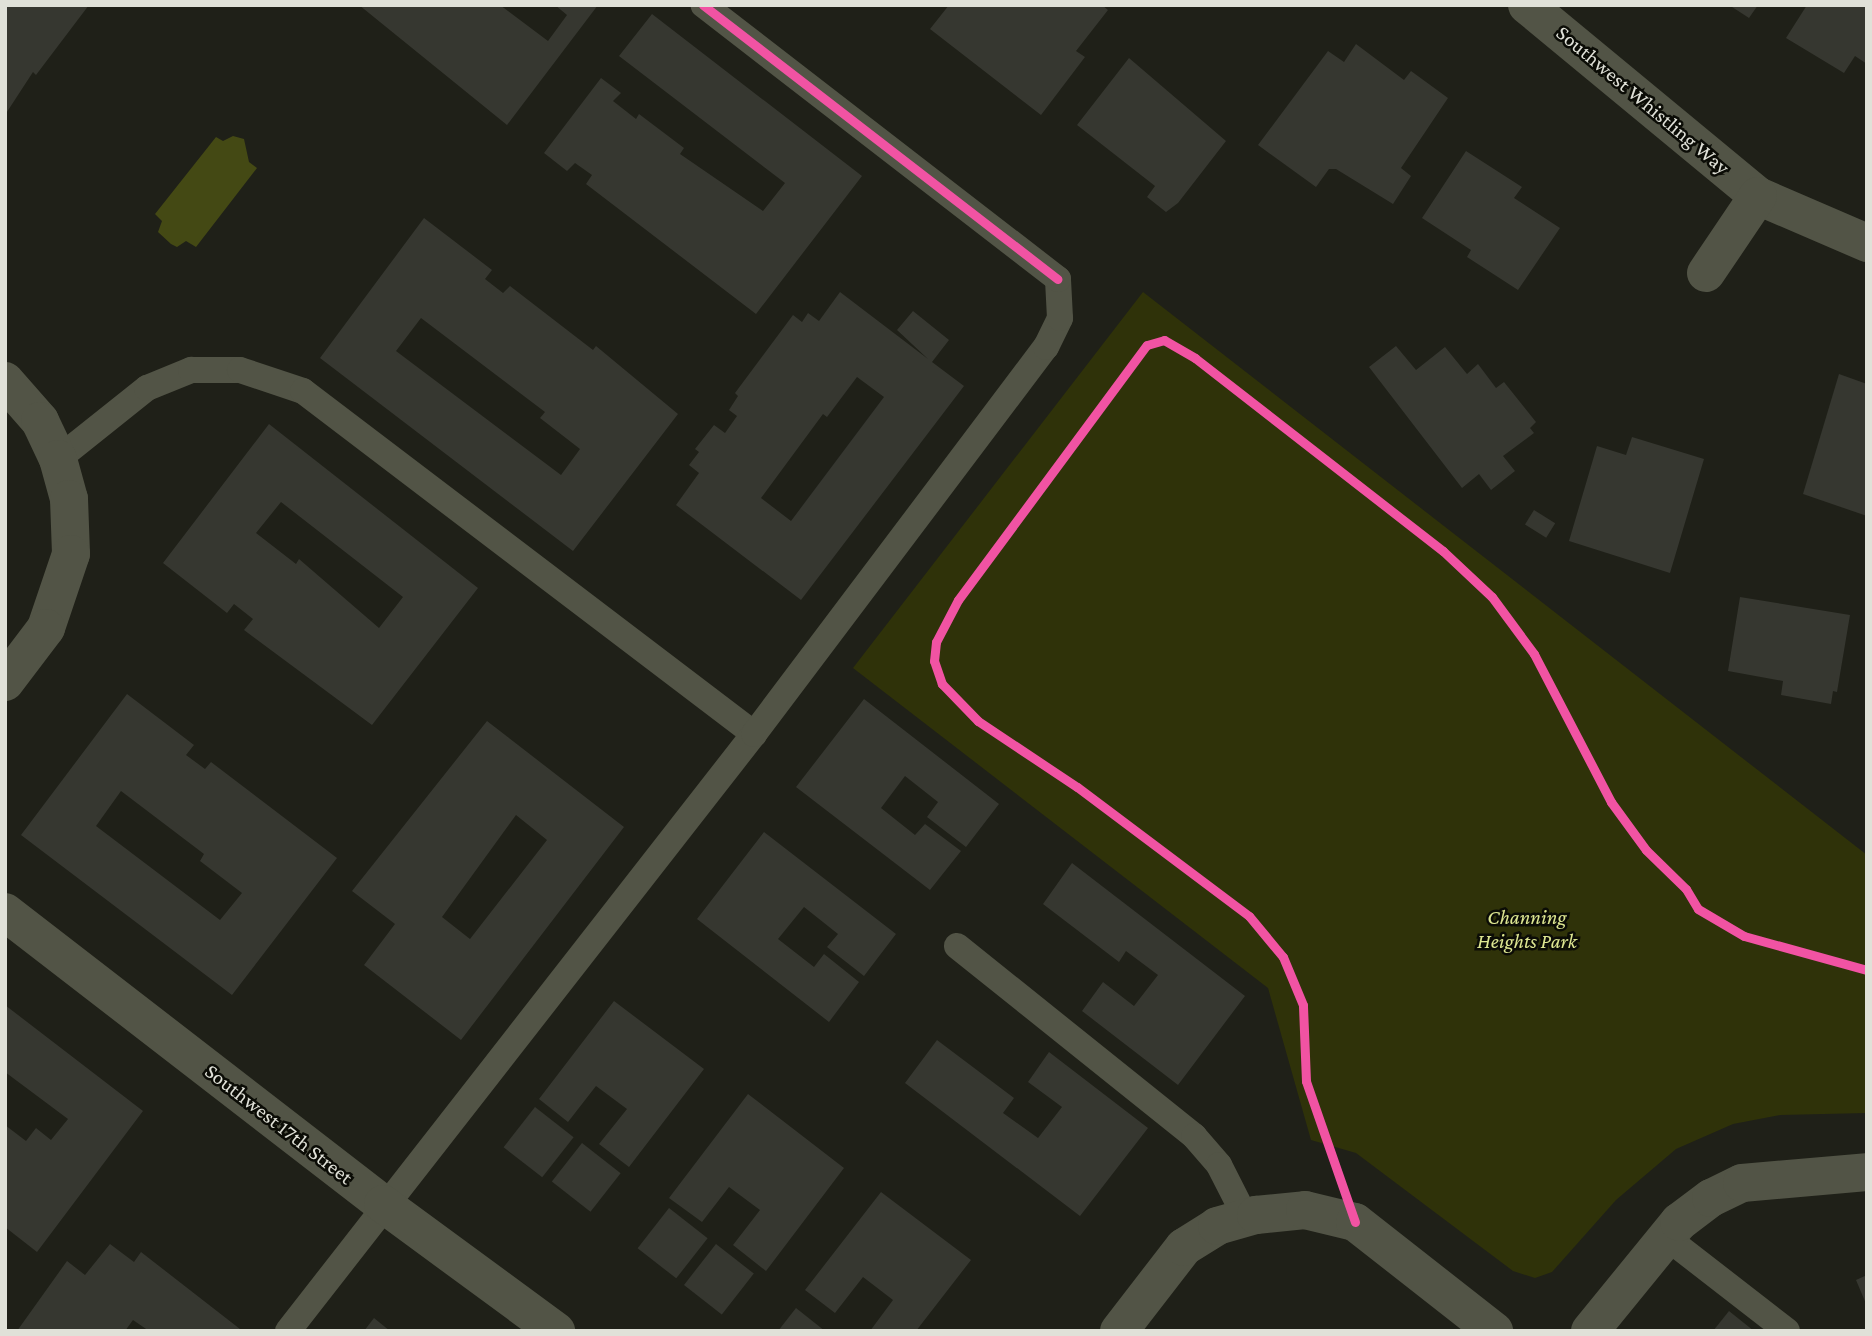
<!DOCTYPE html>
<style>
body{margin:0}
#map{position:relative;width:1872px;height:1336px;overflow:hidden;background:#1f2018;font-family:"Crimson Pro",serif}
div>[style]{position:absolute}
.green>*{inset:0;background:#2f3209}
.water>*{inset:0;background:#444914}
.building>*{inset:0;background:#363730;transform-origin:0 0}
.service>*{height:26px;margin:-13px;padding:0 13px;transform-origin:13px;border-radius:13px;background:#525446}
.minor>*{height:38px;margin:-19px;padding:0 19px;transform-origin:19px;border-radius:19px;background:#525446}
.cycleway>*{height:9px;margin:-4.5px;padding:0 4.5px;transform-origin:4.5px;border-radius:4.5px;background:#f153a3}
span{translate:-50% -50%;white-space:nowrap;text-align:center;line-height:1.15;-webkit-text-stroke:5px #0b0c06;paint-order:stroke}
.street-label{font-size:21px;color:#e0e1d8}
.park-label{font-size:21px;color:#dde691;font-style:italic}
.frame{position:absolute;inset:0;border:7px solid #e0e1d8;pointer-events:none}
</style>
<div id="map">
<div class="green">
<i style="clip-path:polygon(1143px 292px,1867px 855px,1867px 1113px,1780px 1115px,1733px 1124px,1676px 1149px,1616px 1200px,1552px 1272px,1535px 1278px,1513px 1271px,1356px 1153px,1311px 1140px,1268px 988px,853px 668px)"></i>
</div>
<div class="water">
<i style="clip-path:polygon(233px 136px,244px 139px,249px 162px,257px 168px,196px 247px,186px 241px,177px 247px,171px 244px,158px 232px,162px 221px,155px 214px,216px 137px,223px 141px)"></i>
</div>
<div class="building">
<i style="clip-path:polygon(5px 5px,89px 5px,36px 75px,33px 72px,5px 115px)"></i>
<i style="clip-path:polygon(359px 5px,500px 5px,548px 41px,567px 15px,555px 5px,598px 5px,507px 125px)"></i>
<i style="clip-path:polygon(949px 5px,1102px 5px,1108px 10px,1076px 51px,1085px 57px,1041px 115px,930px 29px)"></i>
<i style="clip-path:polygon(1729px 5px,1758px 5px,1749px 18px)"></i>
<i style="clip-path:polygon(1807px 5px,1867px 5px,1867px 64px,1855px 56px,1844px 73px,1786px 38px)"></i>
<i style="clip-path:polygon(652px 14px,862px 176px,756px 314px,586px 184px,592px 175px,575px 163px,567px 171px,544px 153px,601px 78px,621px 93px,613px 101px,636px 119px,639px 114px,684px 148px,680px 154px,763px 211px,785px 183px,619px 56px)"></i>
<i style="clip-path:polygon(1356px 44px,1404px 80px,1411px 71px,1448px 98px,1401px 168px,1411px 176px,1393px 204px,1336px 169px,1329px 169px,1316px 187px,1258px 145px,1328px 51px,1344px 62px)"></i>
<i style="clip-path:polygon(1129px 58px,1226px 141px,1178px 203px,1166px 212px,1147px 197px,1155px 186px,1077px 125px)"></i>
<i style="clip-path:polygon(1466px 151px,1522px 187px,1514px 198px,1560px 228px,1518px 290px,1467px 257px,1471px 250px,1422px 218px)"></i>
<i style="clip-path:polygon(evenodd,424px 218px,492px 270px,485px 279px,503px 293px,510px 286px,593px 350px,596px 346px,678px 414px,573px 551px,320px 358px,424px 218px,421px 318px,545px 412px,540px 418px,580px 449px,561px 475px,396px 351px,421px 318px)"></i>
<i style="clip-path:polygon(evenodd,840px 292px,928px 359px,897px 330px,913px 311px,949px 340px,932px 362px,964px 386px,801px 600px,676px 505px,699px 473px,689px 465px,699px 452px,695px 449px,714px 425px,725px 433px,737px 416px,729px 410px,738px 396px,735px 393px,793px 315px,802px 322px,808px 313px,819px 321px,840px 292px,857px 377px,884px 397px,791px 521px,761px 498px,823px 414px,827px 417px,857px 377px)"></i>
<i style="clip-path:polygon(1396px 346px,1416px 370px,1445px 347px,1467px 374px,1478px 364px,1496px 388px,1504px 382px,1536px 422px,1530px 428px,1534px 433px,1503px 456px,1515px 471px,1491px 490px,1479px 474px,1462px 488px,1369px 367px)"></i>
<i style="clip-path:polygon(1839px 374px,1867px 384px,1867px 516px,1803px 494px)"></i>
<i style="clip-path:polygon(evenodd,269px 424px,478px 588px,372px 725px,244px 630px,253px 619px,234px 604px,227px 613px,163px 563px,269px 424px,281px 502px,403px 597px,379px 628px,299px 559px,296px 564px,256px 533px,281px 502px)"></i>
<i style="clip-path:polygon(1632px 437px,1704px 459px,1670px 573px,1569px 541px,1597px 446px,1626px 455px)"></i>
<i style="left:1534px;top:510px;width:25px;height:17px;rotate:32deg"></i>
<i style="clip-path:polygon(1740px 597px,1850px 615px,1837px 692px,1833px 691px,1831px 704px,1781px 695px,1783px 681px,1728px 671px)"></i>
<i style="clip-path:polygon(evenodd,127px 694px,194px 745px,186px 755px,205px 769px,211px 762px,337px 858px,232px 995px,21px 835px,127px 694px,121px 791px,204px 854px,200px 861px,242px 893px,220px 920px,96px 826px,121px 791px)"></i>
<i style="clip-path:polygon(864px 699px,999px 804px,966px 847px,927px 817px,938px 802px,905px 776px,881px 808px,915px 835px,925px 824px,961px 851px,930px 890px,796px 787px)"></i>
<i style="clip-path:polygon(evenodd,487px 721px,624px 827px,461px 1040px,364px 965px,395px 924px,352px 891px,487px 721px,516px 815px,547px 840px,470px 939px,442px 917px,516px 815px)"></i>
<i style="clip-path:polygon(764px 832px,896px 934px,864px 976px,827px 947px,838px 934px,804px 907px,778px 939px,814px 967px,824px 954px,859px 982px,829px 1022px,697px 919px)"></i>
<i style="clip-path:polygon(1072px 863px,1245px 996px,1178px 1085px,1082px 1011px,1103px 982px,1134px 1006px,1158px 975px,1126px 951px,1119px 962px,1043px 904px)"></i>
<i style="clip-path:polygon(614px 1001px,704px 1069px,629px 1167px,599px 1144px,627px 1109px,596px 1086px,568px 1122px,539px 1099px)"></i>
<i style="clip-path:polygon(5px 1005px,143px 1111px,37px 1252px,5px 1227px,5px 1125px,26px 1141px,36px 1128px,51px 1140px,68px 1119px,5px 1072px)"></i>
<i style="clip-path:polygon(937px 1040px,1014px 1098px,1003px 1113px,1038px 1138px,1062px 1107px,1028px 1082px,1049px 1052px,1148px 1128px,1080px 1216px,905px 1083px)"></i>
<i style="clip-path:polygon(748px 1094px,844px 1168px,766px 1271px,733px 1245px,760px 1210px,729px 1187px,702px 1222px,669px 1198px)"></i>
<i style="left:535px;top:1107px;width:49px;height:51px;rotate:38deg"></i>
<i style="left:582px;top:1143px;width:49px;height:49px;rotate:38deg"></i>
<i style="clip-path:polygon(881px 1192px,971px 1260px,916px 1331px,870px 1331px,893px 1300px,863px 1277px,835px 1313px,805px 1290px)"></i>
<i style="left:669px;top:1208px;width:49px;height:51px;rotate:38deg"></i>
<i style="clip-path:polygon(110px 1244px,134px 1262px,141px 1252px,240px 1329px,149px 1331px,133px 1320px,125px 1331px,17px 1331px,67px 1261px,85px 1275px)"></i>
<i style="left:716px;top:1244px;width:48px;height:52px;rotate:38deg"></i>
<i style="clip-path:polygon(1867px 1275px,1867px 1306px,1856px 1280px)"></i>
<i style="clip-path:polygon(796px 1308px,825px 1331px,778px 1331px)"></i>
<i style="clip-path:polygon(1729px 1311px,1754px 1331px,1713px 1331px)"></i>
<i style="clip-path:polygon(374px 1318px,390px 1331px,364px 1331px)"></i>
</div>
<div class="service">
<i style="left:58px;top:459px;width:114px;rotate:-38.6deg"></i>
<i style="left:147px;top:388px;width:48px;rotate:-22.2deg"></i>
<i style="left:191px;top:370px;width:49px"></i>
<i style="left:240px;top:370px;width:66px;rotate:18.4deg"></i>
<i style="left:303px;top:391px;width:567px;rotate:37.25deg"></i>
<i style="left:957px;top:946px;width:304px;rotate:38.7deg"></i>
<i style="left:1194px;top:1136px;width:38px;rotate:49deg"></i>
<i style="left:1219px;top:1165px;width:59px;rotate:63deg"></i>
<i style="left:1666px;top:1237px;width:153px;rotate:37.8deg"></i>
<i style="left:288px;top:1331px;width:757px;rotate:-52.03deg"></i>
<i style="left:754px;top:734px;width:485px;rotate:-53deg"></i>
<i style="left:1046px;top:347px;width:32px;rotate:-64deg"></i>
<i style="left:1060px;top:318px;width:39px;rotate:-93deg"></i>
<i style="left:1058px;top:279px;width:448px;rotate:-142.3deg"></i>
</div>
<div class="minor">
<i style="left:1527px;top:5px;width:300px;rotate:39.6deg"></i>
<i style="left:1758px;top:196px;width:119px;rotate:23.3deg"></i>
<i style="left:1706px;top:273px;width:93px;rotate:-56deg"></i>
<i style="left:5px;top:381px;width:53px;rotate:48.8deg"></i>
<i style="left:40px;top:421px;width:42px;rotate:64.7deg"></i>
<i style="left:58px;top:459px;width:41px;rotate:74.6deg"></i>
<i style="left:69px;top:499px;width:55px;rotate:87.9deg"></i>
<i style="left:71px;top:554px;width:78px;rotate:108.7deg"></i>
<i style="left:46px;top:628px;width:68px;rotate:127.2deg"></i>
<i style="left:5px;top:912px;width:478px;rotate:37.7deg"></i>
<i style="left:383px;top:1204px;width:215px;rotate:36.3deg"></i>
<i style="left:1119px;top:1331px;width:106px;rotate:-52.3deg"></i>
<i style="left:1184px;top:1247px;width:39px;rotate:-32deg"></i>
<i style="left:1217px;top:1226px;width:41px;rotate:-15.8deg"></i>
<i style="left:1256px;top:1215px;width:49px;rotate:-5.8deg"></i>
<i style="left:1305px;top:1210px;width:51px;rotate:13.5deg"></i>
<i style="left:1355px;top:1222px;width:177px;rotate:38.1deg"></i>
<i style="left:1590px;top:1331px;width:141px;rotate:-50.8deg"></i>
<i style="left:1679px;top:1222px;width:40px;rotate:-37deg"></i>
<i style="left:1711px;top:1198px;width:34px;rotate:-26deg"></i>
<i style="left:1742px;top:1183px;width:125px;rotate:-5deg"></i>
</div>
<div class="cycleway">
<i style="left:703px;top:5px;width:448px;rotate:37.7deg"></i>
<i style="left:1355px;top:1222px;width:149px;rotate:-109.2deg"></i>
<i style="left:1306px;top:1081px;width:76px;rotate:-92.3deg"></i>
<i style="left:1303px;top:1005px;width:52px;rotate:-112.6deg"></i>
<i style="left:1283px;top:957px;width:53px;rotate:-129.7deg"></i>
<i style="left:1249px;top:916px;width:215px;rotate:-143.1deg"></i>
<i style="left:1077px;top:787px;width:119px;rotate:-146.3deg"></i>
<i style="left:978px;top:721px;width:52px;rotate:-134.2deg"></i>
<i style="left:942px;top:684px;width:24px;rotate:-109deg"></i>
<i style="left:934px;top:661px;width:19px;rotate:-84deg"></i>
<i style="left:936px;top:642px;width:47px;rotate:-62.4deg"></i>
<i style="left:958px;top:600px;width:317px;rotate:-53.5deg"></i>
<i style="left:1147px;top:345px;width:18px;rotate:-16deg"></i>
<i style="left:1164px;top:340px;width:36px;rotate:30deg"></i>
<i style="left:1195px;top:358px;width:314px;rotate:37.9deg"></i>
<i style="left:1443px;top:551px;width:67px;rotate:43.2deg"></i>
<i style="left:1492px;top:597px;width:71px;rotate:53.6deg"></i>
<i style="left:1534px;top:654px;width:167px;rotate:62.5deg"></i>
<i style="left:1611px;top:802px;width:59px;rotate:53.9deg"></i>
<i style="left:1646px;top:850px;width:56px;rotate:44.3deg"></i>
<i style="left:1686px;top:889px;width:23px;rotate:59deg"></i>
<i style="left:1698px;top:909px;width:53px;rotate:30.4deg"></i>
<i style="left:1744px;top:936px;width:128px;rotate:15.5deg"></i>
</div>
<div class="street-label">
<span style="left:1643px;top:100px;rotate:40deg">Southwest Whistling Way</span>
<span style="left:279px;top:1124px;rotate:38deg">Southwest 17th Street</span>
</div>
<div class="park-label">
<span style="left:1527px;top:929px">Channing<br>Heights Park</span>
</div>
<div class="frame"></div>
</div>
